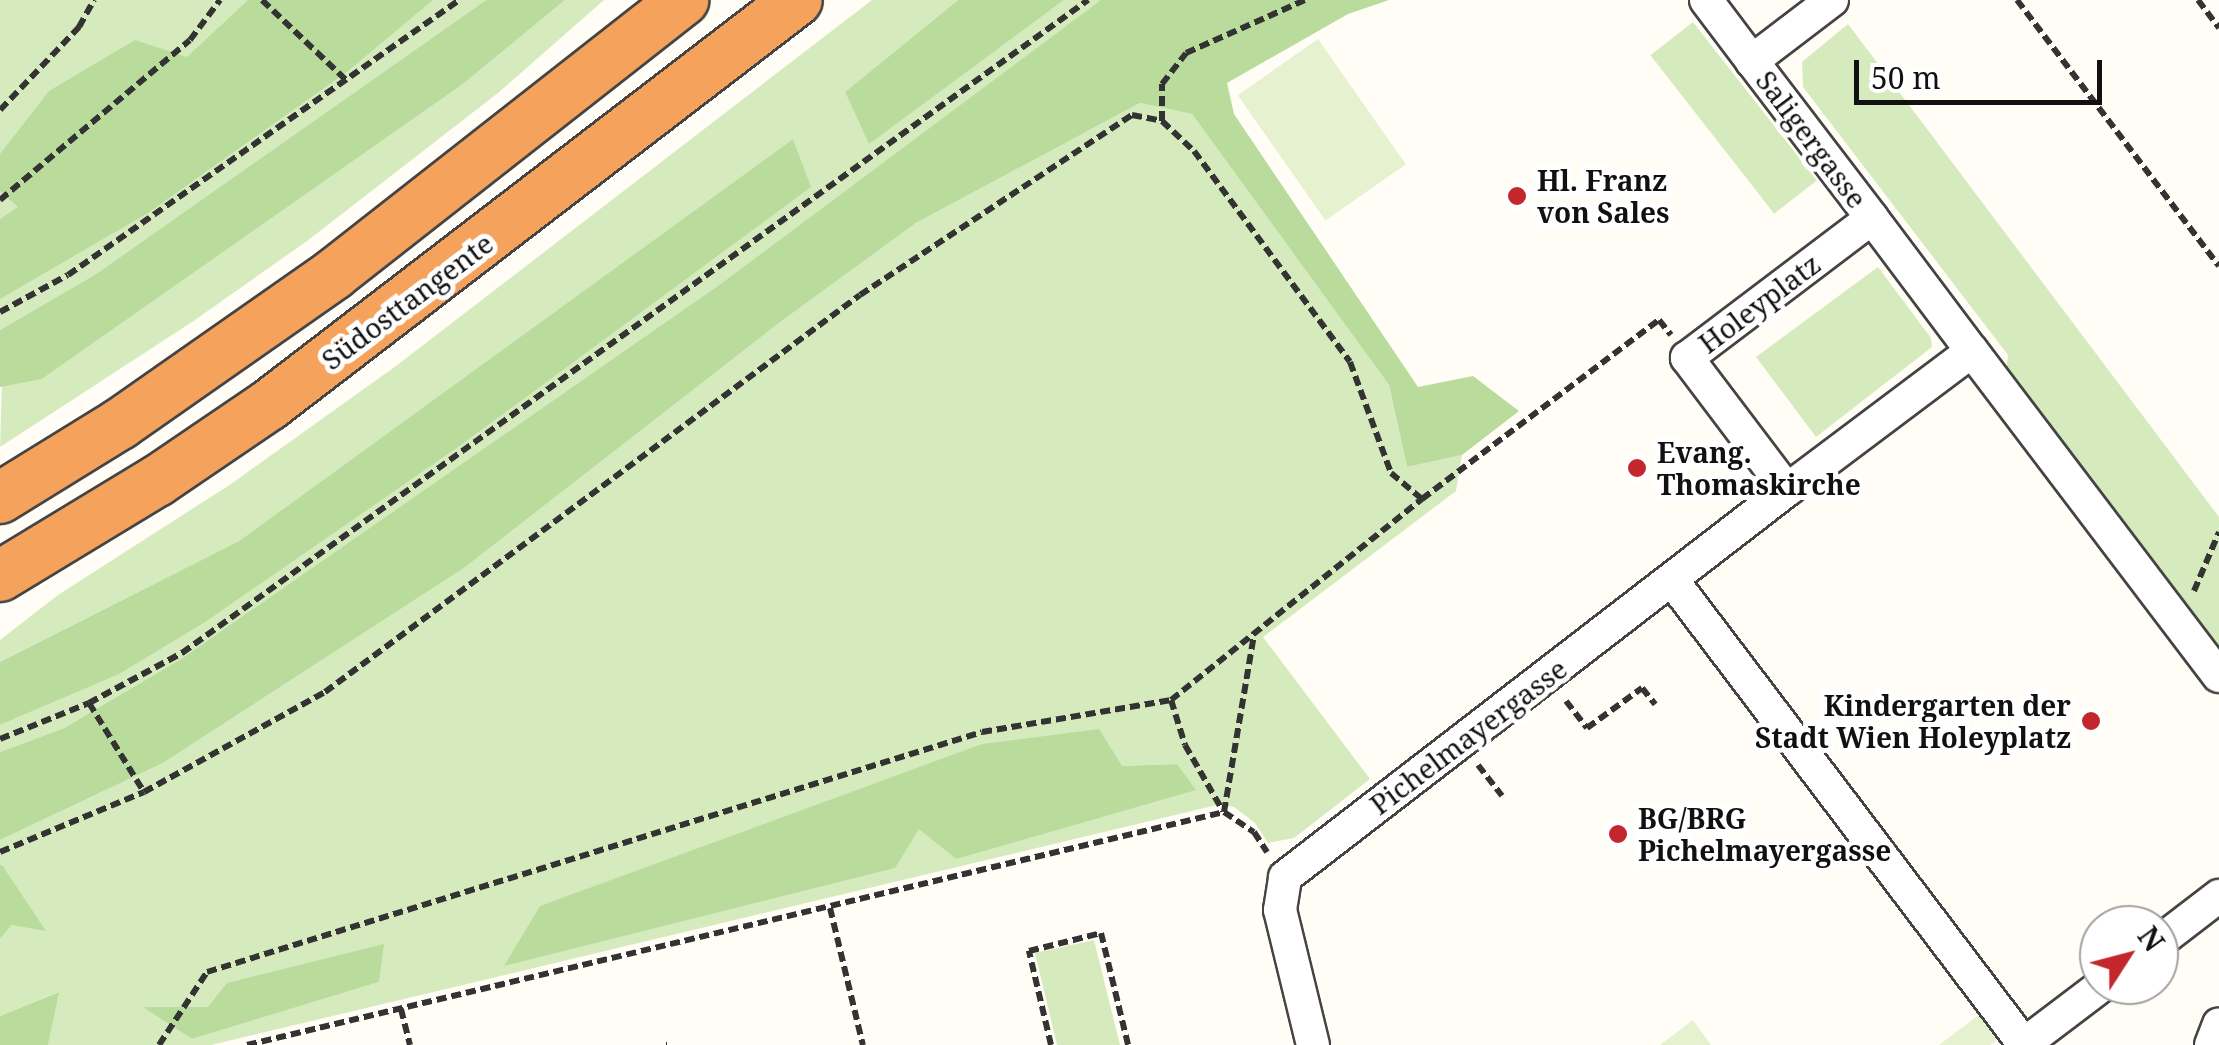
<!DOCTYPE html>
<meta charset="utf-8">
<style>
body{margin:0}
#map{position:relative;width:2219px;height:1045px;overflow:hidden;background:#fffdf5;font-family:"Noto Serif",serif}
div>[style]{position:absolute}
.green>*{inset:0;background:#d5ebbd;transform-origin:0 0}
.forest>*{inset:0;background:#b9dc9c}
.pitch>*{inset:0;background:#e6f2cf;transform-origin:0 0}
.path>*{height:6px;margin-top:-3px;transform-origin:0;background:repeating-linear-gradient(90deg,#333 0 10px,transparent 0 15px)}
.roads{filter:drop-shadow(2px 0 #444) drop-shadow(-2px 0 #444) drop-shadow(0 2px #444) drop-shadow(0 -2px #444)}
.minor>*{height:32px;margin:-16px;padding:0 16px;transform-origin:16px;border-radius:16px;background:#fff}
.highway>*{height:50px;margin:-25px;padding:0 25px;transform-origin:25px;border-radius:25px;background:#f5a25d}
.dots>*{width:28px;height:28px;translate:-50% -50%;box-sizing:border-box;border:5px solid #fff;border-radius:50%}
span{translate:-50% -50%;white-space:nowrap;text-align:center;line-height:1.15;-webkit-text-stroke:10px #fff;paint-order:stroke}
.street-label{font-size:28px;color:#111}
.poi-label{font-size:28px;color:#111;font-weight:700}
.left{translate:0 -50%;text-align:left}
.right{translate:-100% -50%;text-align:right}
.north{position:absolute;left:2079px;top:905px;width:100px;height:100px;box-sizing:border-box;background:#fff;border:2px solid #a0a0a0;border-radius:50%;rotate:54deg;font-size:28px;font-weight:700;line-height:40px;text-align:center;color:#111}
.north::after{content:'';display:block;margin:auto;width:35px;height:45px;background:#c4262e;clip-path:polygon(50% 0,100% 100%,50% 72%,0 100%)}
.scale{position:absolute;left:1854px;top:60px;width:248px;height:45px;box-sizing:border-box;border:5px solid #111;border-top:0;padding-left:12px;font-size:30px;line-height:35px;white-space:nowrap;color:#111;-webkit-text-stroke:8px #fff;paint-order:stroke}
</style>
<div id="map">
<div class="green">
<i style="clip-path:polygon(0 0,486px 0,96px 274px,0 330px)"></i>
<i style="clip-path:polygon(565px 0,604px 0,498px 93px,307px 241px,192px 322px,0 447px,2px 384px,42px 379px,463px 84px)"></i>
<i style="clip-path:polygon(872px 0,958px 0,845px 92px,869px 143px,1064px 0,1102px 0,719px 285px,181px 659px,64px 728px,0 752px,0 725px,118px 674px,204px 623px,457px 448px,810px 187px,793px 139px,239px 541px,0 662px,0 640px,58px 595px,231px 484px,396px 366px)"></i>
<i style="left:1693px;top:22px;width:201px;height:54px;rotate:52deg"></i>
<i style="clip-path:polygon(1848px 24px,2219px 517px,2219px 658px,2005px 379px,2008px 355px,1803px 87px,1802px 62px)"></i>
<i style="clip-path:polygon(evenodd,1140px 103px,1192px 114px,1389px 385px,1407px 467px,1462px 455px,1456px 491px,1263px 637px,1370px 779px,1294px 838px,1268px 843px,1255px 823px,1234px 807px,1217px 805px,211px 1045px,48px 1045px,58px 992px,0 1016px,0 939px,10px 925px,45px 930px,0 865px,0 840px,163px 763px,464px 568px,779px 323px,916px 223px,1140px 103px,1177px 764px,956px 859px,919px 828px,1122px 766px,1177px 764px,1140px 103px,379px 982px,192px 1039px,145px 1007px,208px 1007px,379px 982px)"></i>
<i style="clip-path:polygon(1878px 267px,1931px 338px,1932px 347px,1816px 437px,1756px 357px)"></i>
<i style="clip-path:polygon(1094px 940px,1120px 1045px,1057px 1045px,1035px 953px)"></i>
</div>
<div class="forest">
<i style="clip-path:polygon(248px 0,433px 0,348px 71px,148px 213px,0 299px,0 219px,18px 207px,0 191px,0 154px,49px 91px,135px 40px,187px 57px)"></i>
<i style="clip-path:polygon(486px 0,565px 0,463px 84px,42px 379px,0 387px,0 330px,96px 274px)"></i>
<i style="clip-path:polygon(958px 0,1064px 0,869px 144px,845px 92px)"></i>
<i style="clip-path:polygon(1101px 0,1389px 0,1348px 14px,1227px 83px,1234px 114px,1418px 387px,1473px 376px,1519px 411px,1462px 455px,1407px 467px,1389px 385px,1192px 114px,1140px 103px,916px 223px,779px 323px,464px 568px,163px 763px,0 840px,0 752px,64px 728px,181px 659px,719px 285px)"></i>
<i style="clip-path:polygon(793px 139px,811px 187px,457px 448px,204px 623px,119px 674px,0 725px,0 662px,239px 541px)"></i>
<i style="clip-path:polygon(1099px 729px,1122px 766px,1177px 764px,1196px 790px,956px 859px,919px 829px,895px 868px,504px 966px,540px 906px,982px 744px)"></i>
<i style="clip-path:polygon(0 865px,2px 865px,46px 931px,11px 925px,0 939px)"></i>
<i style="clip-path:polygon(384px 944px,379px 982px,192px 1039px,143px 1007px,208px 1007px,227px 983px)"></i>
<i style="clip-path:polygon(59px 992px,48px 1045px,0 1045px,0 1016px)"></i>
</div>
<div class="pitch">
<i style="left:1318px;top:39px;width:153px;height:98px;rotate:55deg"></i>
<i style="clip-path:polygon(1979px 1015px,1997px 1040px,1990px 1045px,1939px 1045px)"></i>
<i style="clip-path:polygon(1693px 1020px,1711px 1045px,1660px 1045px)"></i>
</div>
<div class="path">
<i style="left:262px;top:0;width:117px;rotate:43.6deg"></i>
<i style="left:2017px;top:0;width:334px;rotate:52.8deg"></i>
<i style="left:2198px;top:0;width:35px;rotate:53deg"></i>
<i style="left:0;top:110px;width:115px;rotate:-46.4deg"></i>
<i style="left:79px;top:27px;width:31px;rotate:-61deg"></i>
<i style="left:1162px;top:121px;width:37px;rotate:-90deg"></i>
<i style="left:1162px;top:84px;width:39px;rotate:-52deg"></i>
<i style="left:1186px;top:53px;width:130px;rotate:-24deg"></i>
<i style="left:0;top:200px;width:248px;rotate:-40.1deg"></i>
<i style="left:190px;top:40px;width:50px;rotate:-53.1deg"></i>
<i style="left:0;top:312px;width:77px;rotate:-28.6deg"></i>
<i style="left:68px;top:275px;width:479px;rotate:-35.1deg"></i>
<i style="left:2194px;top:591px;width:64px;rotate:-67deg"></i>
<i style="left:1171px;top:700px;width:47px;rotate:72.7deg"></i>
<i style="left:1185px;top:745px;width:76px;rotate:60.1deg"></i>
<i style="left:1566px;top:701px;width:34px;rotate:52deg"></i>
<i style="left:1587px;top:728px;width:68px;rotate:-36deg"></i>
<i style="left:1642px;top:688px;width:21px;rotate:51deg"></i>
<i style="left:89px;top:703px;width:105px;rotate:58.3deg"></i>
<i style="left:0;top:739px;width:96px;rotate:-22deg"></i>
<i style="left:89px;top:703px;width:106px;rotate:-28.3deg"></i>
<i style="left:182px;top:653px;width:1117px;rotate:-35.78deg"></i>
<i style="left:1478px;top:765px;width:39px;rotate:52deg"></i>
<i style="left:1224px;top:812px;width:181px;rotate:-80.4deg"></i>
<i style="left:0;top:852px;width:156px;rotate:-22.6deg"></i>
<i style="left:144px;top:792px;width:207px;rotate:-28.9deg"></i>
<i style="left:325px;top:692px;width:666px;rotate:-36.58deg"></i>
<i style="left:860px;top:295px;width:326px;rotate:-33.5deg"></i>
<i style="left:1132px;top:115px;width:31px;rotate:11deg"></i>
<i style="left:1162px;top:121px;width:44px;rotate:43.2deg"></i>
<i style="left:1194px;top:151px;width:262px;rotate:53.5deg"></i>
<i style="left:1350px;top:362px;width:118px;rotate:69.7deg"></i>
<i style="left:1391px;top:473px;width:40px;rotate:40deg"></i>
<i style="left:830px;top:908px;width:141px;rotate:76.5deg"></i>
<i style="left:401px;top:1009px;width:37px;rotate:76deg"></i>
<i style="left:159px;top:1045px;width:87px;rotate:-56.7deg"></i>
<i style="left:207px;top:972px;width:811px;rotate:-17.21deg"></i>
<i style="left:982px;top:732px;width:192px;rotate:-9.6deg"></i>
<i style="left:1171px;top:700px;width:322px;rotate:-38.7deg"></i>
<i style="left:1422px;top:499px;width:297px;rotate:-37.1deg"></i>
<i style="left:1659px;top:320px;width:19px;rotate:51deg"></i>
<i style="left:247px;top:1045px;width:1004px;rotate:-13.41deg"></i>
<i style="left:1224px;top:812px;width:36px;rotate:34deg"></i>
<i style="left:1254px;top:832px;width:24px;rotate:57deg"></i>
<i style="left:666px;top:1045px;width:1px"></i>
<i style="left:1051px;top:1045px;width:97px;rotate:-103.2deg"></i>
<i style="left:1029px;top:951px;width:74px;rotate:-14deg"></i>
<i style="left:1101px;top:933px;width:115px;rotate:76.4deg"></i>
</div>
<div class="roads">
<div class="minor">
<i style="left:1706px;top:0;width:76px;rotate:53deg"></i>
<i style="left:1832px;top:0;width:101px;rotate:142.7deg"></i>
<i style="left:1752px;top:61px;width:198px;rotate:52.6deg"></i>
<i style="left:1872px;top:218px;width:166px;rotate:53.1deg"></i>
<i style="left:1972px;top:351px;width:231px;rotate:143.1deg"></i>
<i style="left:1787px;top:490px;width:166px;rotate:-127.1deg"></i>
<i style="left:1687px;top:358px;width:232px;rotate:-37.1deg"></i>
<i style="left:1972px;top:351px;width:408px;rotate:52.8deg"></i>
<i style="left:1672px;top:580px;width:582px;rotate:52.82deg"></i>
<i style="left:2159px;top:942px;width:76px;rotate:-37.5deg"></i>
<i style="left:1313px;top:1045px;width:139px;rotate:-103.7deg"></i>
<i style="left:1280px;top:910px;width:33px;rotate:-81deg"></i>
<i style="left:1285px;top:877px;width:634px;rotate:-37.63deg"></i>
<i style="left:2023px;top:1045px;width:99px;rotate:-37.2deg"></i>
<i style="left:2211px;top:1045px;width:22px;rotate:-69deg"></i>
</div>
<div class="highway">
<i style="left:0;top:498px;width:141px;rotate:-31.7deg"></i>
<i style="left:120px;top:424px;width:261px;rotate:-35deg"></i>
<i style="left:334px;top:274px;width:444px;rotate:-38.1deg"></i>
<i style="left:0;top:576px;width:184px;rotate:-31.2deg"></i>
<i style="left:157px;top:481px;width:135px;rotate:-34.2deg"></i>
<i style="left:269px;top:405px;width:665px;rotate:-37.49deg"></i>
</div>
</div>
<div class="dots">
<i style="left:1517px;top:196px;background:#c4262e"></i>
<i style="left:1637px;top:468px;background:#c4262e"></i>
<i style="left:2091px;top:721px;background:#c4262e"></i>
<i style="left:1618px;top:834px;background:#c4262e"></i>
</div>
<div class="street-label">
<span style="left:1812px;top:139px;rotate:53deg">Saligergasse</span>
<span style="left:407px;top:301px;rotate:-37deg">Südosttangente</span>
<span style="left:1759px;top:303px;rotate:-37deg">Holeyplatz</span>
<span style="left:1468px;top:736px;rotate:-37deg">Pichelmayergasse</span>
</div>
<div class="poi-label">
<span class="left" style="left:1537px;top:196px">Hl. Franz<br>von Sales</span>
<span class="left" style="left:1657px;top:468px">Evang.<br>Thomaskirche</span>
<span class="right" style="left:2071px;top:721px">Kindergarten der<br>Stadt Wien Holeyplatz</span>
<span class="left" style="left:1638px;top:834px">BG/BRG<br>Pichelmayergasse</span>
</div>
<div class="north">N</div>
<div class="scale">50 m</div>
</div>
